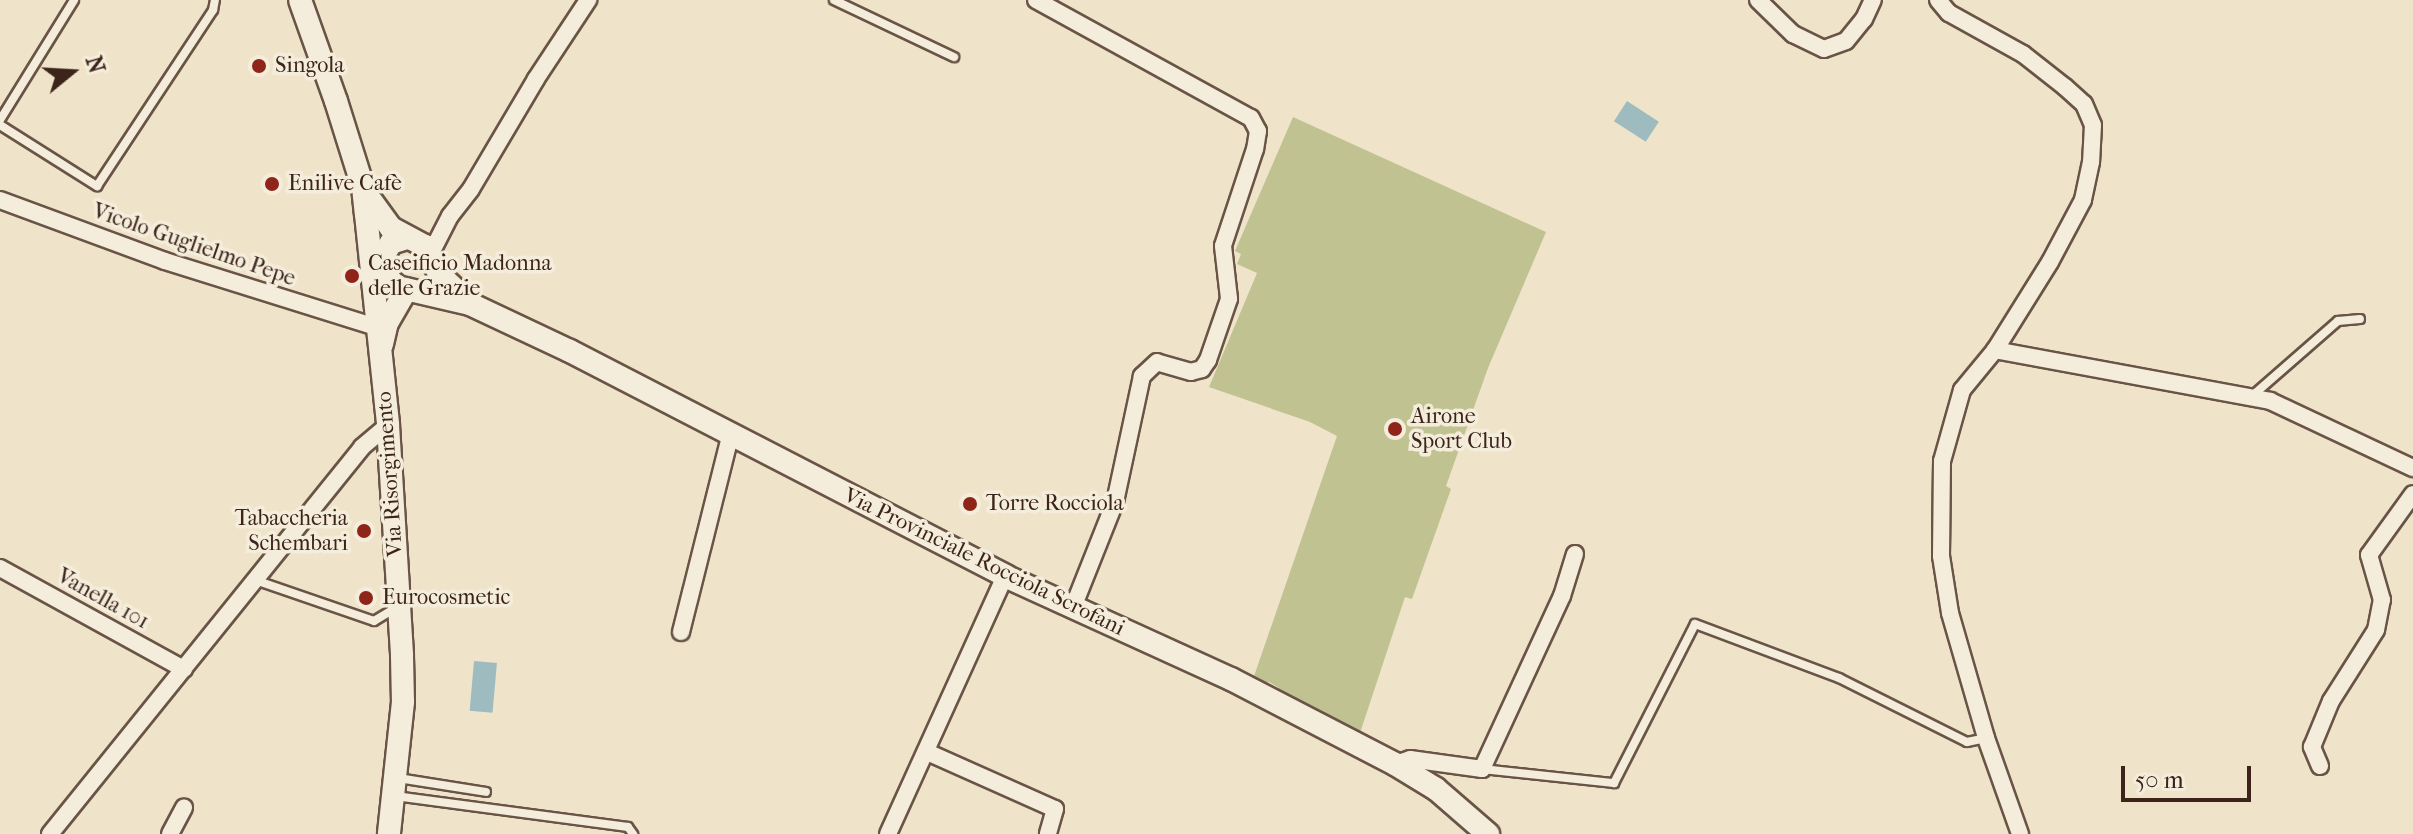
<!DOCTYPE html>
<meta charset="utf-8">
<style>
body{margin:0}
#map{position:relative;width:2413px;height:834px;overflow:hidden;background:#efe4c9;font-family:"IM FELL French Canon",serif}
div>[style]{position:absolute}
.green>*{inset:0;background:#c0c291}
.water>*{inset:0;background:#9ebcc0;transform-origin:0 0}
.roads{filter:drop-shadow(2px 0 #695446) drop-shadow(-2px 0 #695446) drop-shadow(0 2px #695446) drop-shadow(0 -2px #695446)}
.lane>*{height:8px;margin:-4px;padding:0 4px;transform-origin:4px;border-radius:4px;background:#f5eddc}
.street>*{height:16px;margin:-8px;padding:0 8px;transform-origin:8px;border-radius:8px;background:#f5eddc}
.secondary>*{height:22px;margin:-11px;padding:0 11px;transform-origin:11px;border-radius:11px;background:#f5eddc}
.dots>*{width:22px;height:22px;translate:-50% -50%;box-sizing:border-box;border:4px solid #f5eddc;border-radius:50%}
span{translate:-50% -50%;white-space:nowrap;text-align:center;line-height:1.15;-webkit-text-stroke:7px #f5eddc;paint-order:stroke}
.poi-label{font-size:22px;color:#3c241b}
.left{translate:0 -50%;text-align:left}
.right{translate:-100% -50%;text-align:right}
.street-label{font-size:22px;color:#3c241b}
.north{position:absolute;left:32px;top:32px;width:80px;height:80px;-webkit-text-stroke:6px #f5eddc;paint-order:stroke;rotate:72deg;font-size:22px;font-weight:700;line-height:32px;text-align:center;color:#3c241b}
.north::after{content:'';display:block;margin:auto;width:28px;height:36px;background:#3c241b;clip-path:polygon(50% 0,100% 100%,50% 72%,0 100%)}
.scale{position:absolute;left:2121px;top:766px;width:130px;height:36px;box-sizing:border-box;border:4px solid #3c241b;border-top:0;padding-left:10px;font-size:24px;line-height:28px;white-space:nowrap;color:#3c241b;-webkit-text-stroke:6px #f5eddc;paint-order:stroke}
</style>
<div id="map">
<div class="green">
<i style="clip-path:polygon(1293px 117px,1546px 232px,1488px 368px,1446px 486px,1451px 489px,1412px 599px,1405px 597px,1358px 739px,1281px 698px,1279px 688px,1269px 682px,1259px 685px,1252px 682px,1337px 436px,1310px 422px,1209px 387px,1257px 273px,1237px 264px,1241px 254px,1235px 251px)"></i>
</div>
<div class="water">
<i style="left:1627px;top:101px;width:38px;height:24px;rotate:33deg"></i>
<i style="left:474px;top:661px;width:23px;height:50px;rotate:5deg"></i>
</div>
<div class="roads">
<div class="lane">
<i style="left:834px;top:0;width:133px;rotate:25.4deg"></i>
<i style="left:0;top:120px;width:141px;rotate:-58.3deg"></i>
<i style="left:0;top:125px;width:115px;rotate:32.2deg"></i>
<i style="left:97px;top:186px;width:211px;rotate:-56.6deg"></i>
<i style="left:213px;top:10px;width:10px;rotate:-79deg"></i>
<i style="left:2252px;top:396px;width:114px;rotate:-41.1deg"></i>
<i style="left:2338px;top:321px;width:22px;rotate:-5deg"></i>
<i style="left:255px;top:580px;width:126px;rotate:19deg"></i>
<i style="left:374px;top:621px;width:26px;rotate:-31deg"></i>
<i style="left:1482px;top:769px;width:133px;rotate:6.1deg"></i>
<i style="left:1614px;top:783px;width:178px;rotate:-63deg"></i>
<i style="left:1695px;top:624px;width:154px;rotate:20.6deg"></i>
<i style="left:1839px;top:678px;width:143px;rotate:26.6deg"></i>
<i style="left:1967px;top:742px;width:19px;rotate:-12deg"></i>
<i style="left:398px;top:778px;width:89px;rotate:9deg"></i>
<i style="left:395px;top:796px;width:235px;rotate:7.6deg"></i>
<i style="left:628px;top:827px;width:9px;rotate:54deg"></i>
</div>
<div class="street">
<i style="left:1036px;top:0;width:245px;rotate:28.8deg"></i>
<i style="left:1251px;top:118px;width:15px;rotate:62deg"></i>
<i style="left:1258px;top:131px;width:18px;rotate:99deg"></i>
<i style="left:1255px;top:149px;width:102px;rotate:108.3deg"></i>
<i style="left:1223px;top:246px;width:53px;rotate:83.5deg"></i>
<i style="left:1229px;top:299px;width:65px;rotate:109deg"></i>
<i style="left:1208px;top:360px;width:11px;rotate:124deg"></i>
<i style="left:1202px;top:369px;width:11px;rotate:165deg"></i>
<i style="left:1191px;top:372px;width:35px;rotate:-164deg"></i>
<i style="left:1157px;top:362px;width:21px;rotate:137deg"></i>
<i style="left:1142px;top:376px;width:129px;rotate:102.1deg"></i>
<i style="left:1115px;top:502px;width:111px;rotate:111.7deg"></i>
<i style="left:1758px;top:0;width:49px;rotate:44.2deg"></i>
<i style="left:1793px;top:34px;width:34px;rotate:26deg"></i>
<i style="left:1824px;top:49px;width:23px;rotate:-20deg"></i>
<i style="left:1846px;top:41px;width:28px;rotate:-51deg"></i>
<i style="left:1864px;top:19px;width:21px;rotate:-65deg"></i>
<i style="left:1938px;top:0;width:17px;rotate:50deg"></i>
<i style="left:1949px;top:13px;width:85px;rotate:29deg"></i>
<i style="left:2023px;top:54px;width:53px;rotate:38.2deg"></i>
<i style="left:2065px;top:87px;width:25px;rotate:42deg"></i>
<i style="left:2084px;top:104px;width:23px;rotate:67deg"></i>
<i style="left:2093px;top:125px;width:37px;rotate:93deg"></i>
<i style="left:2091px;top:162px;width:39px;rotate:102deg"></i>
<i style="left:2083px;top:200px;width:70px;rotate:118deg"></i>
<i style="left:2050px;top:262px;width:104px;rotate:122deg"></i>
<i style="left:1995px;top:350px;width:52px;rotate:129.5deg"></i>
<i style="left:1962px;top:390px;width:74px;rotate:105.7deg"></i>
<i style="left:1942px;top:461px;width:95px;rotate:90.6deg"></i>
<i style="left:1941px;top:556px;width:58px;rotate:81deg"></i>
<i style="left:1950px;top:613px;width:130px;rotate:73.9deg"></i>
<i style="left:1986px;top:738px;width:102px;rotate:70.5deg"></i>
<i style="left:0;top:200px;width:176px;rotate:20.3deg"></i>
<i style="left:165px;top:261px;width:221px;rotate:17.4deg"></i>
<i style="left:430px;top:255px;width:44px;rotate:-62.9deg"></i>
<i style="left:450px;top:216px;width:34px;rotate:-52deg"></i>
<i style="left:471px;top:189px;width:128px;rotate:-59.4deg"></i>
<i style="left:536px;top:79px;width:95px;rotate:-56.6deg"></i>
<i style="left:1995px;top:350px;width:280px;rotate:10.5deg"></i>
<i style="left:2270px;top:401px;width:158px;rotate:25.1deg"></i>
<i style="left:0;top:568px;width:210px;rotate:28.8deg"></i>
<i style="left:681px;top:632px;width:201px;rotate:-75.9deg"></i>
<i style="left:927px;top:752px;width:140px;rotate:24deg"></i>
<i style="left:1055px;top:809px;width:26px;rotate:106deg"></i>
<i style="left:1395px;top:764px;width:16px;rotate:-18deg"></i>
<i style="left:1410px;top:759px;width:73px;rotate:7.9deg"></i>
<i style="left:1482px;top:769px;width:191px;rotate:-65.2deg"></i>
<i style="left:1562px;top:596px;width:44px;rotate:-72.8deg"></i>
<i style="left:2320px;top:766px;width:21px;rotate:-113deg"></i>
<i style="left:2312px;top:747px;width:50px;rotate:-67.6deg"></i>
<i style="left:2331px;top:701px;width:84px;rotate:-57.6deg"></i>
<i style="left:2376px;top:630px;width:31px;rotate:-79deg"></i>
<i style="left:2382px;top:600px;width:47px;rotate:-106.1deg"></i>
<i style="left:2369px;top:555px;width:75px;rotate:-54.2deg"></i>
<i style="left:50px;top:834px;width:497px;rotate:-51.1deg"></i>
<i style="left:362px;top:447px;width:34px;rotate:-40deg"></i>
<i style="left:170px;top:834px;width:30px;rotate:-62deg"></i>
<i style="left:888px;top:834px;width:283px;rotate:-65.6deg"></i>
</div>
<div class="secondary">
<i style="left:300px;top:0;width:107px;rotate:70.4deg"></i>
<i style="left:336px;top:101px;width:90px;rotate:72.6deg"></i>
<i style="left:363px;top:187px;width:27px;rotate:84deg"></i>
<i style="left:366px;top:214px;width:212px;rotate:84deg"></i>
<i style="left:388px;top:425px;width:231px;rotate:86.5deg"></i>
<i style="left:402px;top:656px;width:46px;rotate:88.8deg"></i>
<i style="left:403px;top:702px;width:133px;rotate:96.1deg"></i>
<i style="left:367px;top:195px;width:41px;rotate:54deg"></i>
<i style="left:391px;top:228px;width:38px;rotate:28deg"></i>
<i style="left:425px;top:246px;width:31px;rotate:63deg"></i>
<i style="left:439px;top:274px;width:37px;rotate:44deg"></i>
<i style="left:407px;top:238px;width:17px;rotate:163deg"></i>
<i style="left:391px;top:243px;width:17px;rotate:121deg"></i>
<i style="left:382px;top:258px;width:15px;rotate:86deg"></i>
<i style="left:383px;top:273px;width:20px;rotate:45deg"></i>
<i style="left:397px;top:287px;width:75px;rotate:13.1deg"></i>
<i style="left:470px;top:304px;width:110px;rotate:25.2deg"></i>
<i style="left:570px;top:351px;width:490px;rotate:27.3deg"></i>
<i style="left:1005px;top:576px;width:248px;rotate:24.5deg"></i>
<i style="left:1231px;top:679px;width:185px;rotate:27.4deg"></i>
<i style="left:1395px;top:764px;width:48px;rotate:31.4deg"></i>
<i style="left:1436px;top:789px;width:69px;rotate:40.9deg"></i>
<i style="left:382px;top:344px;width:22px;rotate:-77deg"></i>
<i style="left:387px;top:323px;width:39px;rotate:-60deg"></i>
</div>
</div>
<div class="dots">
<i style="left:259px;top:66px;background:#8f2418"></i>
<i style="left:272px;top:184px;background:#8f2418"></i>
<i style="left:352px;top:276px;background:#8f2418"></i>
<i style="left:1395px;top:429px;background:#8f2418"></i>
<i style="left:970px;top:504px;background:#8f2418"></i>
<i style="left:364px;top:531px;background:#8f2418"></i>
<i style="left:366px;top:598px;background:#8f2418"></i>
</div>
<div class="poi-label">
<span class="left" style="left:275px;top:66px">Singola</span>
<span class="left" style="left:288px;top:184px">Enilive Cafè</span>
<span class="left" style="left:368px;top:276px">Caseificio Madonna<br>delle Grazie</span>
<span class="left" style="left:1411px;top:429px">Airone<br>Sport Club</span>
<span class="left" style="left:986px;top:504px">Torre Rocciola</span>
<span class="right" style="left:348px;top:531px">Tabaccheria<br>Schembari</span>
<span class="left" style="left:382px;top:598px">Eurocosmetic</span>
</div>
<div class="street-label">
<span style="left:194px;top:245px;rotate:19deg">Vicolo Guglielmo Pepe</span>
<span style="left:390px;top:474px;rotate:-94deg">Via Risorgimento</span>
<span style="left:984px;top:562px;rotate:26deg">Via Provinciale Rocciola Scrofani</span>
<span style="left:103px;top:599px;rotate:29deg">Vanella 101</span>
</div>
<div class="north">N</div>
<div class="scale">50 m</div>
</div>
